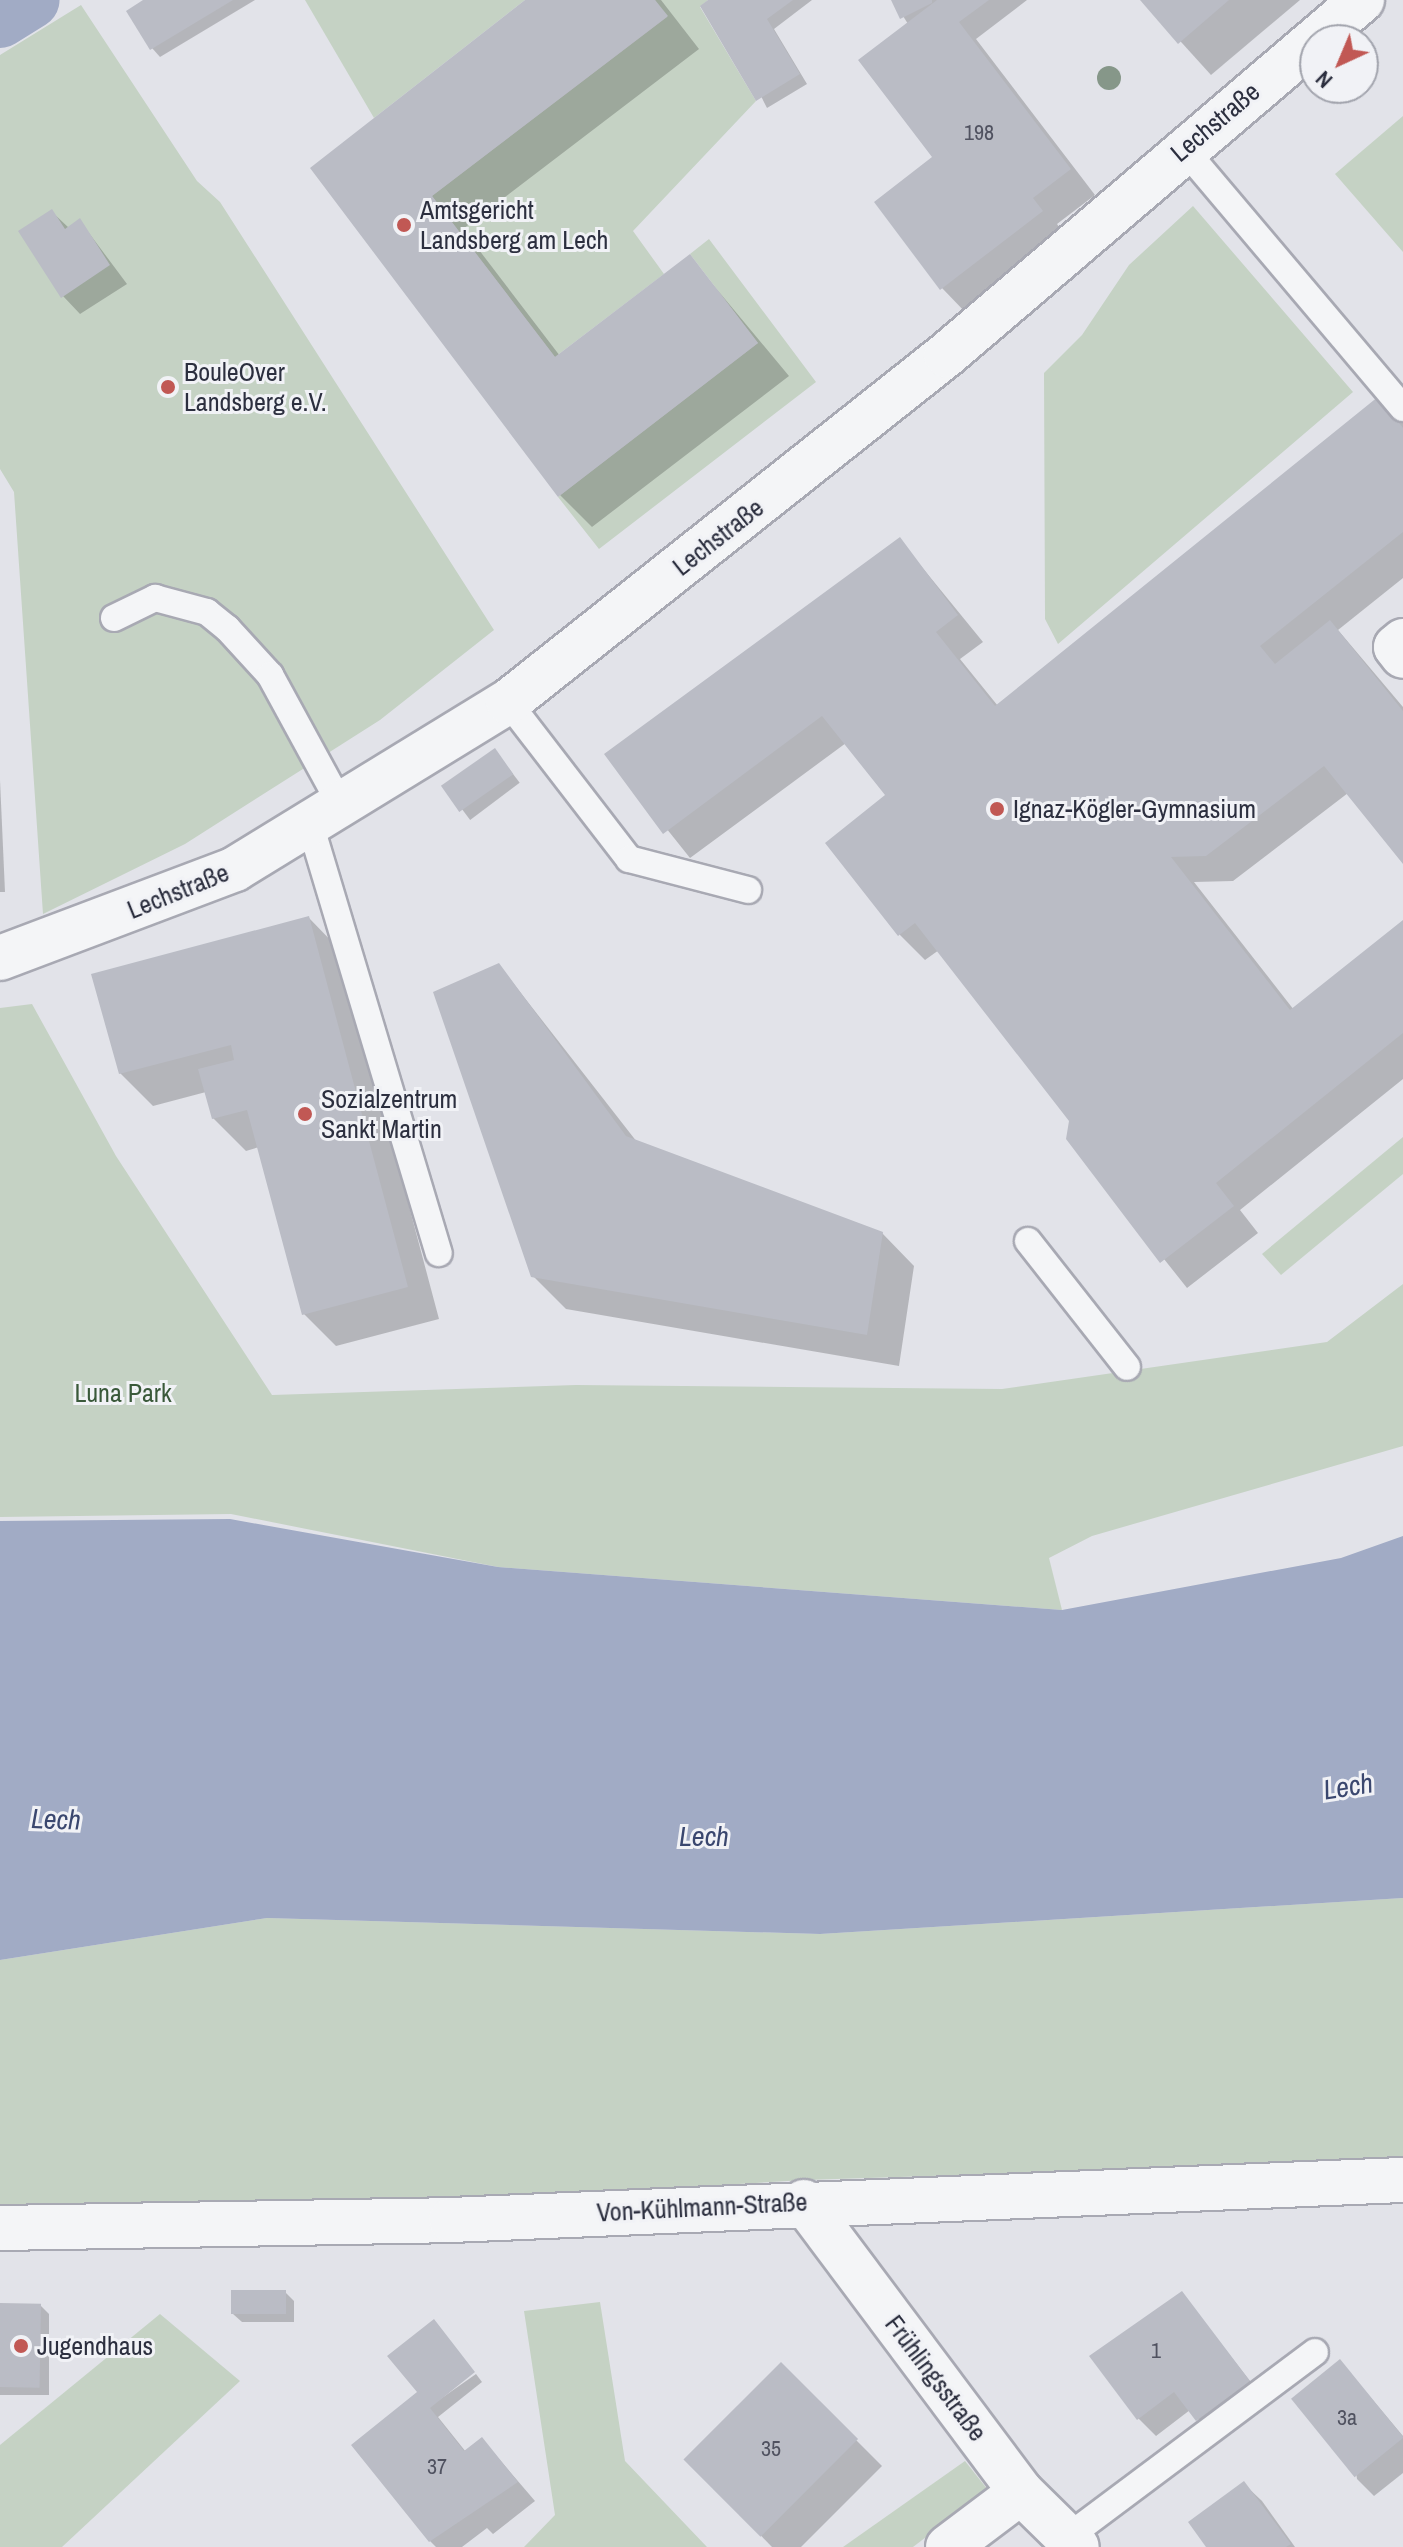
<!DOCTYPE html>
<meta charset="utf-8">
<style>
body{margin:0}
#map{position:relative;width:1403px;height:2547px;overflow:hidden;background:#e2e3e9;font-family:"Archivo Narrow",sans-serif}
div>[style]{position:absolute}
.green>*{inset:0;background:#c5d2c4}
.water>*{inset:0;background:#a1abc5}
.shadow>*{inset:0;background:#0003;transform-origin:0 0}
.canal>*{height:58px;margin:-29px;padding:0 29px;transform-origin:29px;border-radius:29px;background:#a1abc5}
.building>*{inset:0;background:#babcc5;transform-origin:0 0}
.roads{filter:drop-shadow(2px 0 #a8a9b3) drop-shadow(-2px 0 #a8a9b3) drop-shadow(0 2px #a8a9b3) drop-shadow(0 -2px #a8a9b3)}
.lane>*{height:26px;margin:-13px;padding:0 13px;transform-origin:13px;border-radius:13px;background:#f4f5f7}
.street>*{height:44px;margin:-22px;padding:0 22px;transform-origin:22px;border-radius:22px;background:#f4f5f7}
.trees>*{width:24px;height:24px;margin:-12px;border-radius:50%;background:#869789}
.dots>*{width:22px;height:22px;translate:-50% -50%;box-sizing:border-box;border:4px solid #f1f2f6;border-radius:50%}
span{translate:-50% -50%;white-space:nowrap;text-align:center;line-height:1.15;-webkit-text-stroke:6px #f1f2f6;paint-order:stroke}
.number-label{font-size:22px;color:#505260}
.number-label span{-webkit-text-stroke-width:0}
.street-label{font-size:26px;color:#2c2f3f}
.poi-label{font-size:26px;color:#2c2f3f}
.left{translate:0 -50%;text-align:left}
.park-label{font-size:26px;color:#3a593a}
.water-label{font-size:28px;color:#3a476f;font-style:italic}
.north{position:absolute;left:1299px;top:24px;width:80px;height:80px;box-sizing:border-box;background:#f1f2f6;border:2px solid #a2a4ad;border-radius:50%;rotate:224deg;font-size:22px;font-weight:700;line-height:32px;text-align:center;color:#2c2f3f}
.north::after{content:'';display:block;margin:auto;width:28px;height:36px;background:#c15854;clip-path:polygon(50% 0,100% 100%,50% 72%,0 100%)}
</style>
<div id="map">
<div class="green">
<i style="clip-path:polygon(305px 0,525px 0,374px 118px)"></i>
<i style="clip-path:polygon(655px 0,708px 0,700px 7px,756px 101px,633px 231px,664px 274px,555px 357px,432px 196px,667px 17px)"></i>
<i style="clip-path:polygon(81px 5px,197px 181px,220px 202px,494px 630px,380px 720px,185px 844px,43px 914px,14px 492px,0 469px,0 55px)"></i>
<i style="clip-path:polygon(1403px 116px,1403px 252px,1335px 174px)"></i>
<i style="clip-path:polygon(1193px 206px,1353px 392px,1058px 644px,1045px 619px,1044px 373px,1082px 335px,1129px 265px)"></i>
<i style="clip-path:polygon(709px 239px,816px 382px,599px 549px,558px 497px,758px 343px,690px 254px)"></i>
<i style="clip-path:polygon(32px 1004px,116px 1156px,272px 1395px,576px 1385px,1002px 1389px,1327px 1342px,1403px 1284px,1403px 1446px,1092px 1536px,1049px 1558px,1062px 1610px,498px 1567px,231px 1514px,0 1517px,0 1008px)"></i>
<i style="clip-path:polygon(1403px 1137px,1403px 1174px,1281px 1275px,1262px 1254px)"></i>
<i style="clip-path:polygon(1403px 1898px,1403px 2161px,805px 2180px,452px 2201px,0 2208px,0 1960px,267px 1918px,820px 1934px)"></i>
<i style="clip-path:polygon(600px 2302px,625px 2461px,707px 2547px,524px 2547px,555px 2515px,524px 2311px)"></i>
<i style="clip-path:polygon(160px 2314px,240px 2381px,62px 2547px,0 2547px,0 2445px)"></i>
<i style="clip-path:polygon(965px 2461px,988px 2490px,913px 2547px,843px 2547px)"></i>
</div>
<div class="water">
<i style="clip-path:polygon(230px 1519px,498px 1567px,1062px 1610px,1341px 1558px,1403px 1536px,1403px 1898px,820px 1934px,267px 1918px,0 1960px,0 1521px)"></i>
</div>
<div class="shadow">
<i style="clip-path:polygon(147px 0,255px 0,160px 57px,152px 48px)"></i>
<i style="clip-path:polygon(529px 0,661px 0,699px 49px,463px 229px,560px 356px,690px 257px,789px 376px,592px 527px,560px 495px,313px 169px)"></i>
<i style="clip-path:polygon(712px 0,812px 0,774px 29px,807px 84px,767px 108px)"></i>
<i style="clip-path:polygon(893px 0,1027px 0,976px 39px,1095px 195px,1057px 224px,1067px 238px,967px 314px,942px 288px,935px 158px,908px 24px)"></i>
<i style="clip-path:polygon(1143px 0,1300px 0,1211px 75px)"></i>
<i style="clip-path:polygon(52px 212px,69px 228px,80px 221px,127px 284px,80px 314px,63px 296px)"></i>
<i style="clip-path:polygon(1379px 399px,1403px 423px,1403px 578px,1338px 630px,1403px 707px,1403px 861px,1348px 793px,1233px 881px,1194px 882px,1294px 1010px,1403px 922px,1403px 1079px,1240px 1210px,1258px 1233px,1187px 1288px,1068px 1138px,1071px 1120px,939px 950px,925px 960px,900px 935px,888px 796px,846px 743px,690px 858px,607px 754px,899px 539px,983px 642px,960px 659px,998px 706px)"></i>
<i style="left:495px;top:750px;width:41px;height:62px;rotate:53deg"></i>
<i style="clip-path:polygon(0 780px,5px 892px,0 892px)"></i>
<i style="clip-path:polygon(309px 918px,341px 951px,439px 1319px,336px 1346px,304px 1314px,259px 1147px,246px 1151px,213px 1118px,206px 1092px,153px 1106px,120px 1073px)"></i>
<i style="clip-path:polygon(499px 965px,637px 1142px,882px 1233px,914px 1266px,899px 1366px,566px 1309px,533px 1276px)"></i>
<i style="clip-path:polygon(285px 2292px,294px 2301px,294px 2322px,242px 2322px,233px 2314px)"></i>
<i style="clip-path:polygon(1182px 2294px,1257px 2390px,1206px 2428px,1190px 2410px,1156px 2436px,1138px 2418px)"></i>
<i style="clip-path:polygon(0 2305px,41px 2306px,49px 2314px,49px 2395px,0 2395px)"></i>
<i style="clip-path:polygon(1340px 2361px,1403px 2436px,1403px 2473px,1374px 2496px,1357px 2479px)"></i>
<i style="clip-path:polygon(781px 2365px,882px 2466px,801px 2547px,772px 2547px,686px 2459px)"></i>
<i style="clip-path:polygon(476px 2374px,482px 2382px,438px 2417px,466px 2452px,482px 2439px,535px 2501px,493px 2534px,487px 2528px,462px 2547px,436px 2547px,430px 2541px,429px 2407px)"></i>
<i style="clip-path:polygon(1244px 2484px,1262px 2501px,1295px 2547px,1208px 2547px)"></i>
</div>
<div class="canal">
<i style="left:0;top:19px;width:36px;rotate:-32deg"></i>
</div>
<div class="building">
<i style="clip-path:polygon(143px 0,233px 0,150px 50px,126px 11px)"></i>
<i style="clip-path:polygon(525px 0,655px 0,668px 16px,432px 196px,555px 357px,690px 254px,758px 343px,558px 497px,310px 168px)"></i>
<i style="clip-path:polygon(708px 0,793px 0,767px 19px,800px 74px,756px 101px,700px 6px)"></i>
<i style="clip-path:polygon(891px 0,932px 0,932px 3px,900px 19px)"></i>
<i style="clip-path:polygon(937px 0,989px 0,959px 22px,1071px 169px,1033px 198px,1043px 211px,940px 290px,874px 202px,932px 157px,858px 60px)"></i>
<i style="clip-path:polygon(1140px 0,1229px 0,1178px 44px)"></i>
<i style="clip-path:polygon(52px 209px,65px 229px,80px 218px,110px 265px,61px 298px,18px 231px)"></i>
<i style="clip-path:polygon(1379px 396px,1403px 428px,1403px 532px,1260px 646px,1275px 664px,1330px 620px,1403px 711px,1403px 864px,1324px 766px,1206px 856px,1171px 857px,1290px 1010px,1403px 920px,1403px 1033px,1216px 1183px,1234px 1206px,1160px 1263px,1066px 1139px,1069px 1121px,915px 923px,898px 936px,825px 843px,885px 795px,822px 716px,663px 834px,604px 754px,900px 537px,958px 615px,936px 632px,995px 706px)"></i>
<i style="left:495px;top:748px;width:32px;height:66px;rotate:55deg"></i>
<i style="clip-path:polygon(309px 916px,408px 1287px,302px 1315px,247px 1110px,212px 1119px,198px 1069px,234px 1060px,231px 1045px,119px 1074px,91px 974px)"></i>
<i style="clip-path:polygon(499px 963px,626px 1136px,883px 1232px,867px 1335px,531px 1277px,433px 992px)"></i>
<i style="left:231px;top:2290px;width:55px;height:24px"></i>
<i style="clip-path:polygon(1182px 2291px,1250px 2381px,1196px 2421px,1174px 2392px,1137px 2420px,1089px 2356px)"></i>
<i style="left:0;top:2303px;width:41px;height:84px;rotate:1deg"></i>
<i style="clip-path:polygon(434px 2319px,475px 2372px,430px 2408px,464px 2451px,482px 2437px,518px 2482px,429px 2542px,351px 2445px,417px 2392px,387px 2356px)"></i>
<i style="left:1340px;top:2359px;width:101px;height:63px;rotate:51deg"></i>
<i style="left:781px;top:2362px;width:109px;height:138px;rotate:45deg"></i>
<i style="clip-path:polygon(1244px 2481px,1291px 2544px,1286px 2547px,1206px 2547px,1188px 2522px)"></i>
</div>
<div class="roads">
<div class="lane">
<i style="left:1184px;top:149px;width:339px;rotate:49.8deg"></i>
<i style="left:114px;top:618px;width:46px;rotate:-26deg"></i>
<i style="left:155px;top:598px;width:54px;rotate:15.1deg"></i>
<i style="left:207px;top:612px;width:26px;rotate:39deg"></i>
<i style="left:227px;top:628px;width:64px;rotate:47.5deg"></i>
<i style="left:270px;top:675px;width:148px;rotate:61.4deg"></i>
<i style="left:508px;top:702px;width:198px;rotate:52.4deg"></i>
<i style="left:629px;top:859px;width:123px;rotate:14.6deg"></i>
<i style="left:310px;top:824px;width:448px;rotate:73.3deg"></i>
<i style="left:1028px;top:1241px;width:160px;rotate:51.8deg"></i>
<i style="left:1069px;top:2536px;width:307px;rotate:-36.8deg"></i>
</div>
<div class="street">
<i style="left:1403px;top:641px;width:9px;rotate:139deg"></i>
<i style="left:1396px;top:647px;width:11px;rotate:52deg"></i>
<i style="left:0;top:958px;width:251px;rotate:-20.7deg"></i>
<i style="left:235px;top:869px;width:320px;rotate:-31.5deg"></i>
<i style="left:508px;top:702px;width:559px;rotate:-38.39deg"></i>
<i style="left:946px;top:355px;width:547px;rotate:-40.48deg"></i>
<i style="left:804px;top:2202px;width:362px;rotate:53.2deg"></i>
<i style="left:1021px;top:2492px;width:78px;rotate:44.5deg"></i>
<i style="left:0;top:2228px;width:451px;rotate:-1deg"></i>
<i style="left:451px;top:2220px;width:953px;rotate:-2.41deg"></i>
<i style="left:948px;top:2547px;width:91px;rotate:-37deg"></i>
</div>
</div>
<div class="trees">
<i style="left:1109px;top:78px"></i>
</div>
<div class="dots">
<i style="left:404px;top:225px;background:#c15854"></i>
<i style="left:168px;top:387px;background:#c15854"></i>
<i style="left:997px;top:809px;background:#c15854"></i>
<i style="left:305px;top:1114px;background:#c15854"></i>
<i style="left:21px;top:2346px;background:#c15854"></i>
</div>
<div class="number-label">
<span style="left:979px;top:133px">198</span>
<span style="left:1156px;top:2351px">1</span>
<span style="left:1347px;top:2418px">3a</span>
<span style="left:771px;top:2449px">35</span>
<span style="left:437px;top:2467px">37</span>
</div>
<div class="street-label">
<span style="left:1215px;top:122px;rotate:-40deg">Lechstraße</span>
<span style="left:718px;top:537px;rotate:-38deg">Lechstraße</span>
<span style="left:178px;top:891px;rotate:-22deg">Lechstraße</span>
<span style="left:702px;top:2207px;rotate:-3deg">Von-Kühlmann-Straße</span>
<span style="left:936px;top:2378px;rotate:53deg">Frühlingsstraße</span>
</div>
<div class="poi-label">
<span class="left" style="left:420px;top:225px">Amtsgericht<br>Landsberg am Lech</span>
<span class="left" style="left:184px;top:387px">BouleOver<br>Landsberg e.V.</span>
<span class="left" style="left:1013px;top:809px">Ignaz-Kögler-Gymnasium</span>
<span class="left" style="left:321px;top:1114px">Sozialzentrum<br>Sankt Martin</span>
<span class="left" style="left:37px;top:2346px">Jugendhaus</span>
</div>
<div class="park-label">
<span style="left:123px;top:1393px">Luna Park</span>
</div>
<div class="water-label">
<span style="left:1348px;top:1786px;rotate:-9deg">Lech</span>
<span style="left:56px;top:1819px;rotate:2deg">Lech</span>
<span style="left:704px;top:1836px">Lech</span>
</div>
<div class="north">N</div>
</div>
